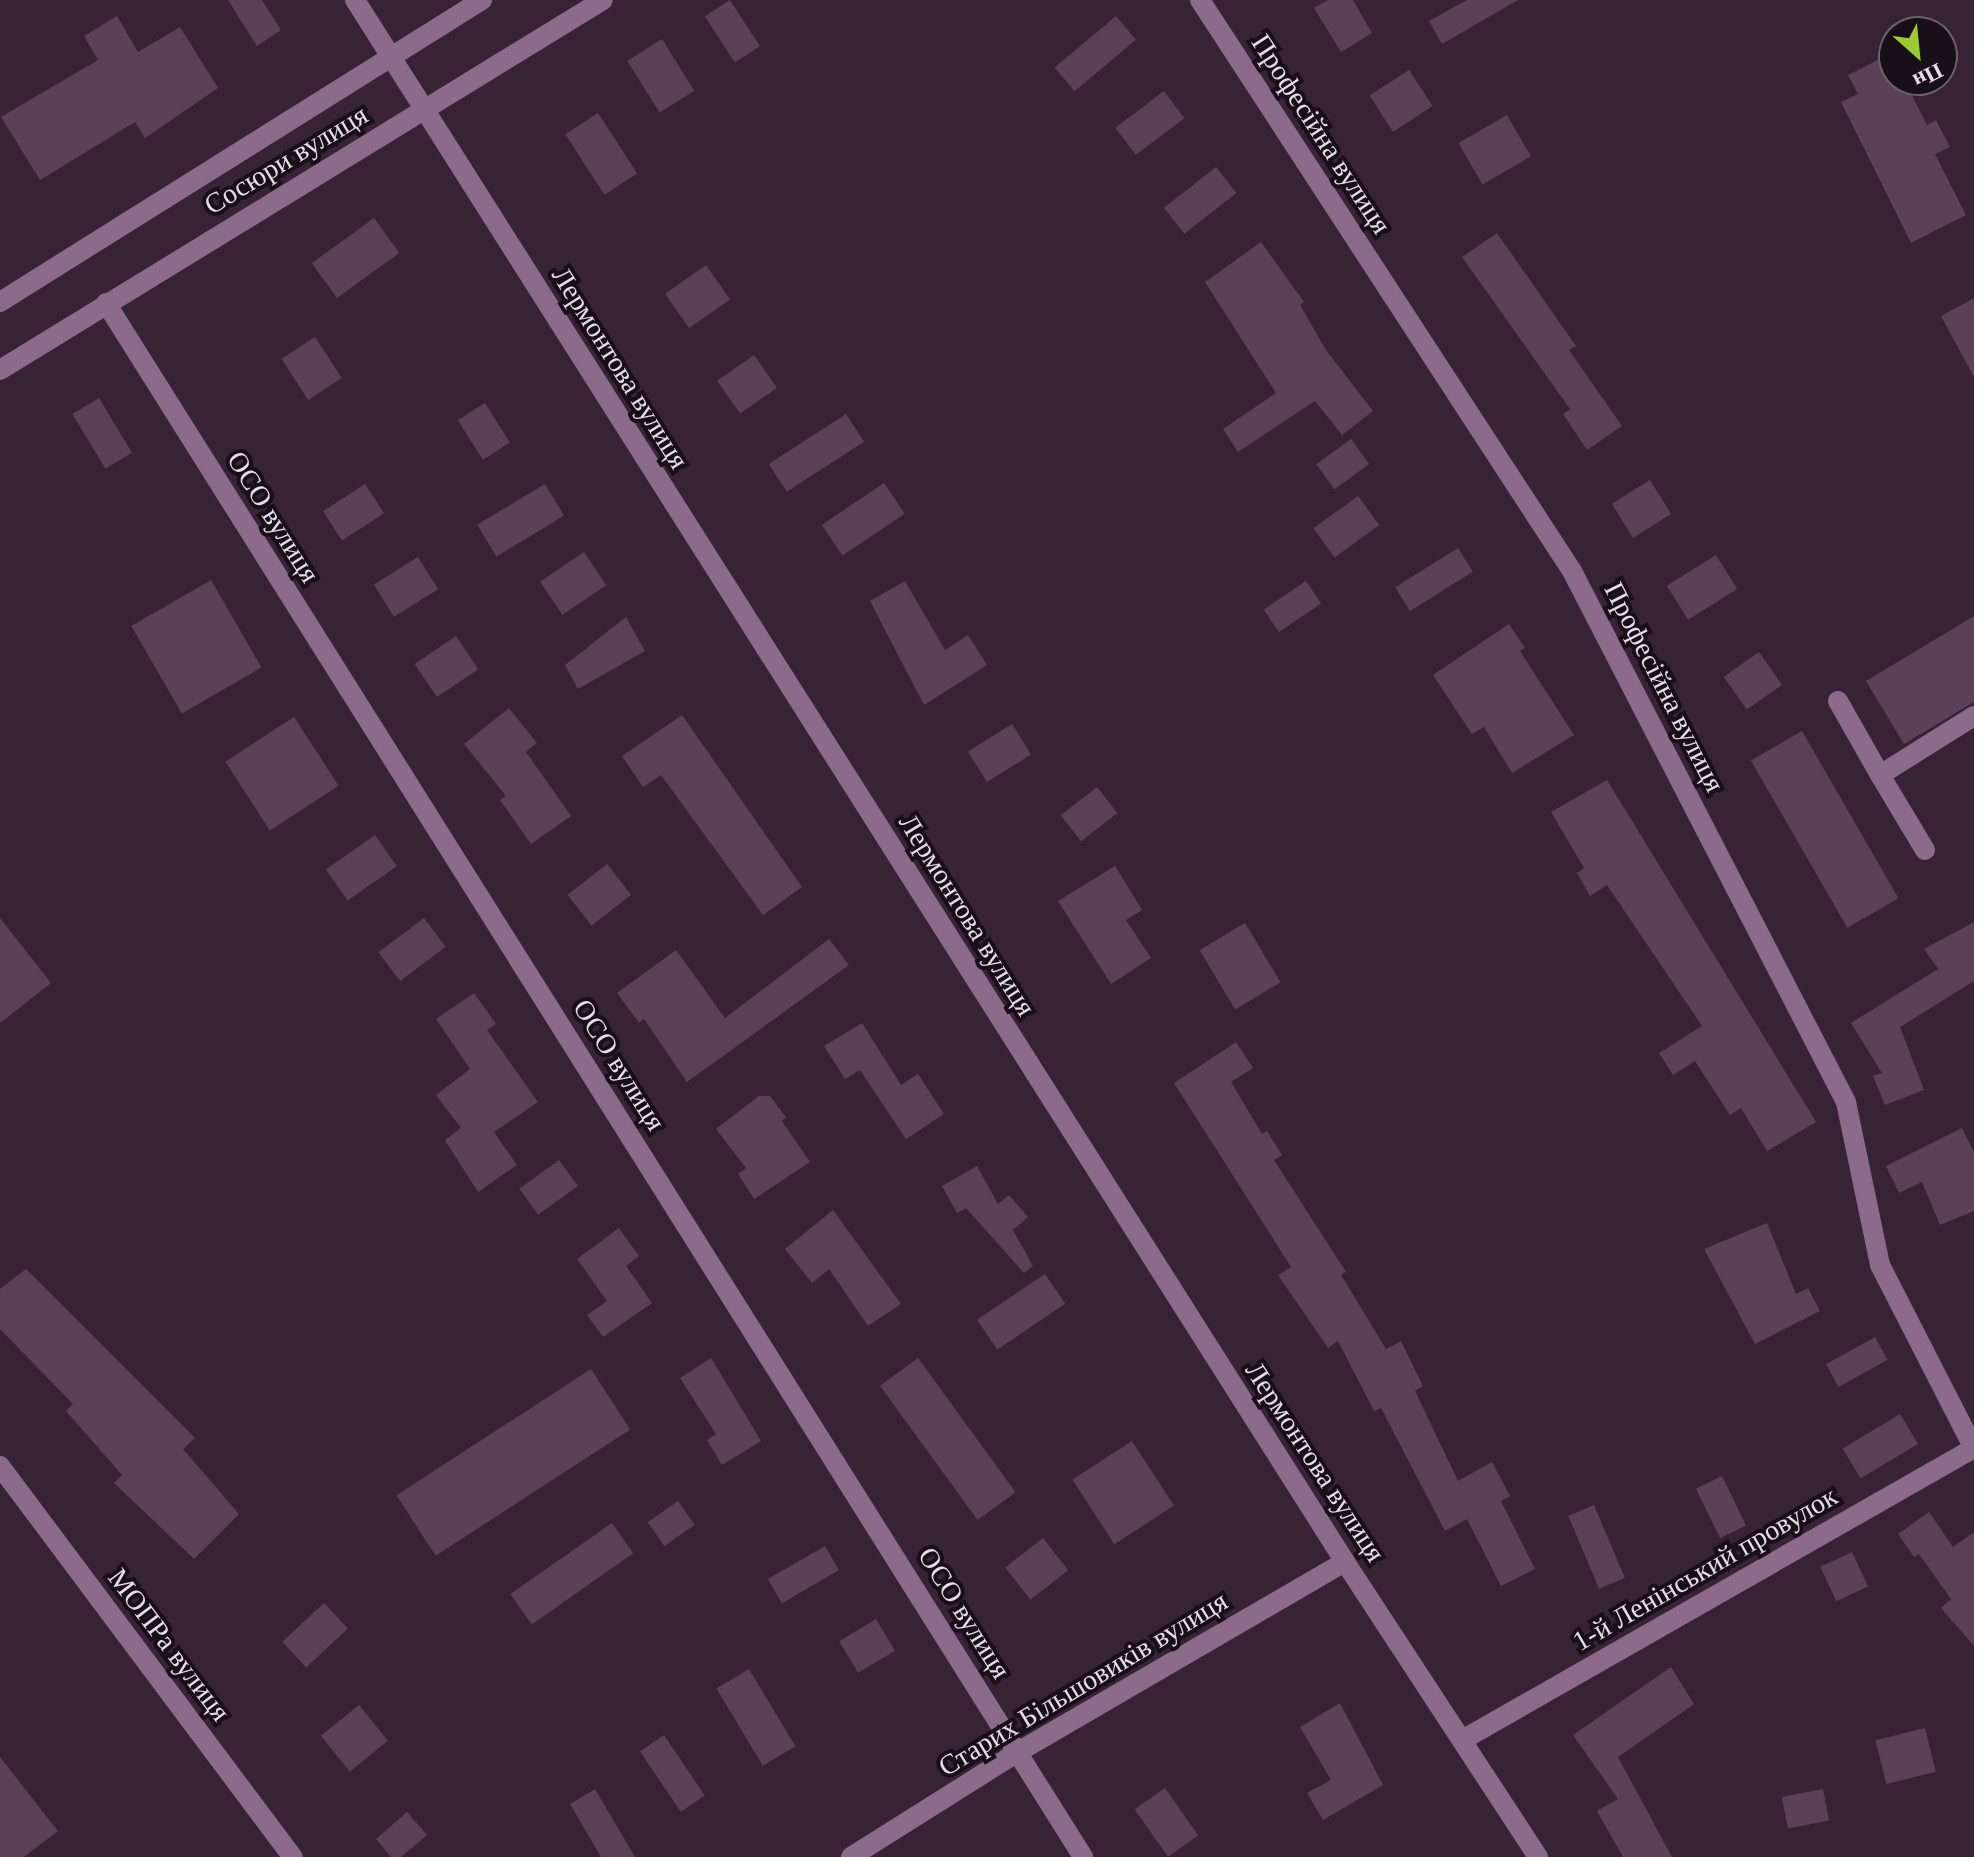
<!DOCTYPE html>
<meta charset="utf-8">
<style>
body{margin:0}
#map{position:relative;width:1974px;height:1857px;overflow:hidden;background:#372236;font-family:"Times New Roman",serif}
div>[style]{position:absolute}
.building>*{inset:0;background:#594257;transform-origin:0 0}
.minor>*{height:20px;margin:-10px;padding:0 10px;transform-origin:10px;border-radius:10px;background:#8b6b89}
span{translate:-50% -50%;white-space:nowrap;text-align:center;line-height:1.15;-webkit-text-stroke:8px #180f18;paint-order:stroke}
.street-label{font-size:28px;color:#e9dbe8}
.north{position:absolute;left:1878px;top:16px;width:80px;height:80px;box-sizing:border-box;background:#180f18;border:2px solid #6c616b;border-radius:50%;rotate:153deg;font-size:22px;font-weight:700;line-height:32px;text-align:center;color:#e9dbe8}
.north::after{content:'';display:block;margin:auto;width:28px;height:36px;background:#9cca31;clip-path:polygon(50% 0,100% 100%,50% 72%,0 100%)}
</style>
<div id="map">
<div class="building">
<i style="clip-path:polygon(228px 0,262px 0,281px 30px,257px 46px)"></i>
<i style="left:730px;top:0;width:55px;height:30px;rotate:57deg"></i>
<i style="clip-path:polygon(1328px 0,1353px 0,1372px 33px,1341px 52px,1314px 8px)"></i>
<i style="clip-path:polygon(1467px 0,1518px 0,1442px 44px,1429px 21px)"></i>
<i style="clip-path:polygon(117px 16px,138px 52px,180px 27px,218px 88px,145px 138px,135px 122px,40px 180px,1px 117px,98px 60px,84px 36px)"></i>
<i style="left:1116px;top:16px;width:31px;height:80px;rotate:50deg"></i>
<i style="left:662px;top:39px;width:61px;height:41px;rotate:58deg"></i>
<i style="clip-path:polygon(1894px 52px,1894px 80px,1904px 80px,1927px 125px,1936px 120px,1950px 147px,1935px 154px,1966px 215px,1911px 243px,1841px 102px,1858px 94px,1848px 75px)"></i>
<i style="left:1409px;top:70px;width:43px;height:47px;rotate:57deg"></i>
<i style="left:1164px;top:91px;width:34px;height:61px;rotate:53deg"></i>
<i style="left:598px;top:113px;width:72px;height:39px;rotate:57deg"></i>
<i style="left:1507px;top:115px;width:48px;height:56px;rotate:60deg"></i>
<i style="left:1216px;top:167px;width:33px;height:66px;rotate:52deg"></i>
<i style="left:374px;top:218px;width:43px;height:77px;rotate:54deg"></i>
<i style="clip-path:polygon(1497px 233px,1576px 346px,1569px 350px,1622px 426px,1587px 450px,1563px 414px,1570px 409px,1462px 257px)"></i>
<i style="clip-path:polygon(1261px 242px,1304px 302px,1300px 305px,1326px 350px,1373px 411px,1342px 435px,1315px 401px,1238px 452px,1223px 429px,1276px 393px,1205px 282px)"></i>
<i style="left:706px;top:265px;width:42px;height:50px;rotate:55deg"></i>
<i style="clip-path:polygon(1974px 298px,1974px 377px,1941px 316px)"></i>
<i style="left:315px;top:337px;width:49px;height:40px;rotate:57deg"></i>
<i style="left:754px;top:355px;width:40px;height:45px;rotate:55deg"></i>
<i style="left:99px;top:398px;width:64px;height:31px;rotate:59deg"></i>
<i style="left:485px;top:403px;width:47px;height:32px;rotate:58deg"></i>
<i style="left:846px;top:414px;width:33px;height:92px;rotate:57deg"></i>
<i style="left:1351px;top:439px;width:31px;height:43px;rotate:54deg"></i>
<i style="left:1650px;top:480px;width:40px;height:45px;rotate:58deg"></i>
<i style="left:884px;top:483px;width:37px;height:75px;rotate:56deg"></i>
<i style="left:365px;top:484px;width:35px;height:50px;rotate:57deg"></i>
<i style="left:545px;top:484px;width:37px;height:79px;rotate:59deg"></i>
<i style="left:1358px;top:496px;width:36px;height:55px;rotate:54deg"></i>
<i style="left:1458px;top:548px;width:28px;height:74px;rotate:58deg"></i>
<i style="left:584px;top:552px;width:40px;height:53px;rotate:56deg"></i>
<i style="left:1716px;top:555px;width:40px;height:58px;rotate:58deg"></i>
<i style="left:418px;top:557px;width:38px;height:52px;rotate:58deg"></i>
<i style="left:211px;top:580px;width:101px;height:92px;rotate:60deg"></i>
<i style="clip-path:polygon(905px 581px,945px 650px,968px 635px,987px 665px,924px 705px,870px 601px)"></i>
<i style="left:1306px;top:581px;width:27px;height:51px;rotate:56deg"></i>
<i style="clip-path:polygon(1974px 616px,1974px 702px,1904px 744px,1866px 681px)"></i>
<i style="clip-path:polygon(626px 617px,645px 651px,578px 689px,565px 665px)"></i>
<i style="clip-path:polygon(1509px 624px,1525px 648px,1520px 651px,1574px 735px,1512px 773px,1484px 727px,1472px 734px,1433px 675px)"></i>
<i style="left:456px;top:636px;width:40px;height:50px;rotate:56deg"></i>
<i style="left:1759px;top:652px;width:40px;height:43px;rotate:55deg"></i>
<i style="clip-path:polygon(509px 708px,537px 743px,526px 752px,571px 816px,531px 844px,500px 800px,506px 796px,464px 744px)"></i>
<i style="clip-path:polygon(682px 715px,802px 887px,763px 915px,661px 775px,643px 787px,622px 756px)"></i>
<i style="left:294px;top:717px;width:82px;height:82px;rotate:57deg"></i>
<i style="left:1012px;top:724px;width:36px;height:52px;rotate:58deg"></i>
<i style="left:1802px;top:731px;width:193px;height:59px;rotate:60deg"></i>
<i style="clip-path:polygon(1607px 780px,1816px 1122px,1767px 1151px,1741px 1108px,1730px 1115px,1695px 1061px,1673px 1075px,1659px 1053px,1702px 1026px,1607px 885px,1590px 896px,1577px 873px,1584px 868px,1551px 812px)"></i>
<i style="left:1097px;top:787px;width:33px;height:46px;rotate:52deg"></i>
<i style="left:375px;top:835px;width:38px;height:60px;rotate:55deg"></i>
<i style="left:607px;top:864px;width:39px;height:50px;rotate:52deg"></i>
<i style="clip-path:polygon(1115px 866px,1142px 910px,1126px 920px,1151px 958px,1111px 984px,1058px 901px)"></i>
<i style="clip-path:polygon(0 918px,51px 983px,0 1023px)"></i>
<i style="left:424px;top:918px;width:36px;height:57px;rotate:53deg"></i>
<i style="clip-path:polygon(1974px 922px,1974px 981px,1900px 1027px,1924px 1090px,1885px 1105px,1873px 1076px,1882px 1073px,1851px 1023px,1938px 969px,1924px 949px)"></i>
<i style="left:1245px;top:923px;width:69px;height:53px;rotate:59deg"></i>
<i style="clip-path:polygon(829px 939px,849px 965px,687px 1082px,644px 1019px,639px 1023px,617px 993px,676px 950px,725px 1018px)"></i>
<i style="clip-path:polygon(474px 993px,496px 1024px,487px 1030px,538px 1102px,494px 1132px,517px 1165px,478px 1192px,445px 1140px,461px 1128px,436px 1095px,470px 1069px,436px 1019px)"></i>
<i style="clip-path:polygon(862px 1023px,901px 1085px,918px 1074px,944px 1114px,906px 1139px,860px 1070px,845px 1079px,824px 1046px)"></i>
<i style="clip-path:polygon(1236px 1042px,1253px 1068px,1231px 1082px,1262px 1134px,1267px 1131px,1282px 1155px,1274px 1160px,1346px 1272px,1341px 1275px,1386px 1349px,1401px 1341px,1423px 1386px,1415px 1391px,1458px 1481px,1492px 1462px,1510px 1496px,1501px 1501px,1535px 1569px,1501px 1586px,1467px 1519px,1445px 1531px,1381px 1408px,1374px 1411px,1338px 1341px,1328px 1348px,1278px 1275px,1291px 1267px,1174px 1083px)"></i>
<i style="clip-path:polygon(759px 1096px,770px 1096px,786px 1117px,782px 1121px,810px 1162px,754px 1199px,738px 1174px,746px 1168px,716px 1129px)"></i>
<i style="clip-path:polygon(1962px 1128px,1974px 1152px,1974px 1211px,1940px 1225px,1922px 1182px,1899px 1193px,1886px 1166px)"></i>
<i style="left:559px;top:1160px;width:32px;height:49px;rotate:54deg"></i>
<i style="clip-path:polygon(977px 1166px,998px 1204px,1009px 1195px,1028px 1217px,1013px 1230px,1033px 1266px,1024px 1273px,966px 1208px,957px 1213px,942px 1186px)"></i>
<i style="clip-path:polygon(833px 1210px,901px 1304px,868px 1326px,829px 1269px,812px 1283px,785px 1249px)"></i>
<i style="clip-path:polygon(1767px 1223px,1796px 1294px,1808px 1288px,1820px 1311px,1755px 1344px,1704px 1249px)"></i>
<i style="clip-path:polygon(619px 1228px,639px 1256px,626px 1266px,652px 1303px,603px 1337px,587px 1315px,607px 1301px,577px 1259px)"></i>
<i style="clip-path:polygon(26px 1269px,195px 1438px,183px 1449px,239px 1514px,194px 1559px,114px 1483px,122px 1475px,66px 1411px,73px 1404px,0 1329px,0 1289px)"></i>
<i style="left:1045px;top:1274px;width:36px;height:82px;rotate:56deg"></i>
<i style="left:1875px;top:1337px;width:26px;height:56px;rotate:61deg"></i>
<i style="clip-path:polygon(711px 1358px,761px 1441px,722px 1465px,707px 1440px,716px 1434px,680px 1378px)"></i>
<i style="left:918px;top:1358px;width:166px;height:47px;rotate:54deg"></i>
<i style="left:591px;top:1369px;width:72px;height:232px;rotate:57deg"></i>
<i style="left:1900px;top:1414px;width:35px;height:67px;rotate:59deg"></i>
<i style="left:1132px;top:1441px;width:77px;height:71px;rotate:57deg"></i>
<i style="left:1722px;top:1476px;width:55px;height:29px;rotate:64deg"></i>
<i style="left:678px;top:1501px;width:29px;height:37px;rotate:55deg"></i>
<i style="left:1594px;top:1505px;width:79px;height:28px;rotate:67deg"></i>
<i style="clip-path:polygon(1929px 1512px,1953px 1547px,1974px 1532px,1974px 1646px,1941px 1608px,1951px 1599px,1919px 1554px,1914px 1557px,1898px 1534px)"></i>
<i style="left:612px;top:1523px;width:37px;height:124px;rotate:55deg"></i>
<i style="left:1043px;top:1538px;width:41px;height:48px;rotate:52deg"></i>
<i style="left:825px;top:1546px;width:28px;height:66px;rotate:60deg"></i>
<i style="left:1852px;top:1552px;width:38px;height:35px;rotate:65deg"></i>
<i style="left:324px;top:1603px;width:35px;height:57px;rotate:47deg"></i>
<i style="left:876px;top:1619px;width:37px;height:43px;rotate:59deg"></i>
<i style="clip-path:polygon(1671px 1667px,1694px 1704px,1618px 1757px,1672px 1857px,1623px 1857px,1597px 1811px,1618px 1799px,1573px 1735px)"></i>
<i style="left:749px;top:1669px;width:90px;height:38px;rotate:59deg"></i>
<i style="clip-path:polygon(1340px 1703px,1383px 1785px,1323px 1820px,1307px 1793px,1331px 1780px,1300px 1727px)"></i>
<i style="left:359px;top:1705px;width:46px;height:49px;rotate:51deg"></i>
<i style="left:1925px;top:1728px;width:45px;height:51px;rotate:76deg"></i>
<i style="left:664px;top:1735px;width:73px;height:29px;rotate:56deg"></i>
<i style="clip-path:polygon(0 1757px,58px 1831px,24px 1857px,0 1857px)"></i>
<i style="left:1165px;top:1788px;width:58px;height:37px;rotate:55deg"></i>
<i style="clip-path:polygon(595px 1789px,635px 1857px,601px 1857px,570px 1804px)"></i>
<i style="left:1823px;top:1789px;width:32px;height:42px;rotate:79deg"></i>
<i style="clip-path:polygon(407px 1812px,427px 1835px,401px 1857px,391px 1857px,376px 1839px)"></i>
</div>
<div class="minor">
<i style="left:355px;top:0;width:1849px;rotate:57.63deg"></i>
<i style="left:1345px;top:1562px;width:353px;rotate:56.8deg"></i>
<i style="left:1200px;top:0;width:681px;rotate:56.92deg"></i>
<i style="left:1572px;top:571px;width:598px;rotate:62.71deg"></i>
<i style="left:1846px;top:1102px;width:167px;rotate:78.2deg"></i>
<i style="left:1880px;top:1265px;width:207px;rotate:62.9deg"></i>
<i style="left:0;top:302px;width:569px;rotate:-32.07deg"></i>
<i style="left:106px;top:303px;width:1836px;rotate:57.84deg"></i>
<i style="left:0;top:370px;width:707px;rotate:-31.53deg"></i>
<i style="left:1838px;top:701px;width:85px;rotate:60.4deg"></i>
<i style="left:1925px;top:850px;width:87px;rotate:-121deg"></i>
<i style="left:1880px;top:775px;width:111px;rotate:-32.1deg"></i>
<i style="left:0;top:1466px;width:489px;rotate:53.2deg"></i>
<i style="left:1464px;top:1739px;width:587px;rotate:-29.71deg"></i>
<i style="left:851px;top:1857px;width:197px;rotate:-32.2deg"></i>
<i style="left:1018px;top:1752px;width:378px;rotate:-30.2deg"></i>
</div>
<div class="street-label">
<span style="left:1321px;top:134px;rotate:57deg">Професійна вулиця</span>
<span style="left:286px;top:160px;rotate:-31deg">Сосюри вулиця</span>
<span style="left:620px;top:368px;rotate:58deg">Лермонтова вулиця</span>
<span style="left:273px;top:517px;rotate:58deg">ОСО вулиця</span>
<span style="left:1664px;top:687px;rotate:63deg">Професійна вулиця</span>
<span style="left:967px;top:915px;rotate:58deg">Лермонтова вулиця</span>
<span style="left:619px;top:1065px;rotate:58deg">ОСО вулиця</span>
<span style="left:1315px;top:1462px;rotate:57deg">Лермонтова вулиця</span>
<span style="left:1705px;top:1569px;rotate:-30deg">1-й Ленінський провулок</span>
<span style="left:964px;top:1613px;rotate:58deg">ОСО вулиця</span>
<span style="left:169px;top:1645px;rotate:53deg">МОПРа вулиця</span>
<span style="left:1083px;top:1684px;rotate:-31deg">Старих Більшовиків вулиця</span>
</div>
<div class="north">Пн</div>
</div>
